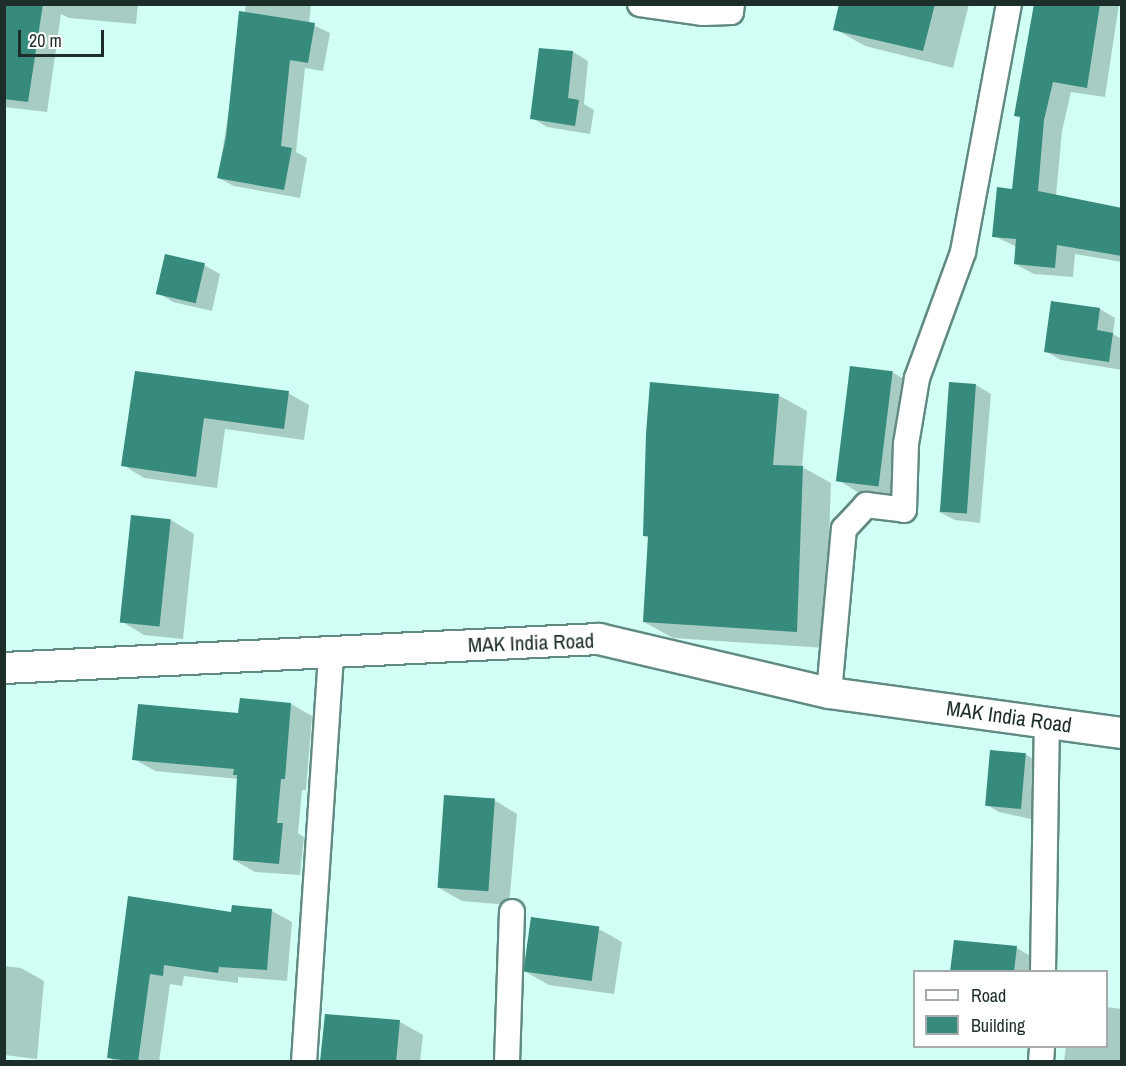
<!DOCTYPE html>
<style>
body{margin:0}
#map{position:relative;width:1126px;height:1066px;overflow:hidden;background:#d1fff5;font-family:"Archivo Narrow",sans-serif}
div>[style]{position:absolute}
.shadow>*{inset:0;background:#0003}
.building>*{inset:0;background:#368b7d;transform-origin:0 0}
.roads{filter:drop-shadow(2px 0 #618b82) drop-shadow(-2px 0 #618b82) drop-shadow(0 2px #618b82) drop-shadow(0 -2px #618b82)}
.minor>*{height:24px;margin:-12px;padding:0 12px;transform-origin:12px;border-radius:12px;background:#fff}
.tertiary>*{height:30px;margin:-15px;padding:0 15px;transform-origin:15px;border-radius:15px;background:#fff}
span{translate:-50% -50%;white-space:nowrap;text-align:center;line-height:1.15;-webkit-text-stroke:6px #fff;paint-order:stroke}
.street-label{font-size:21px;color:#1c2d2a}
.frame{position:absolute;inset:0;border:6px solid #1c2d2a;pointer-events:none}
.legend{position:absolute;left:913px;top:970px;width:195px;height:78px;box-sizing:border-box;background:#fff;border:2px solid #a4abaa;margin:0;padding:8px 10px;list-style:none;font-size:18px;color:#1c2d2a}
.legend li{display:flex;align-items:center;gap:12px;height:30px}
.legend b{width:30px;border:2px solid #a4abaa}
.scale{position:absolute;left:18px;top:30px;width:86px;height:27px;box-sizing:border-box;border:3px solid #1c2d2a;border-top:0;padding-left:8px;font-size:18px;line-height:21px;white-space:nowrap;color:#1c2d2a;-webkit-text-stroke:4px #fff;paint-order:stroke}
</style>
<div id="map">
<div class="shadow">
<i style="clip-path:polygon(4px 4px,138px 4px,136px 24px,69px 18px,61px 14px,47px 112px,4px 107px)"></i>
<i style="clip-path:polygon(246px 4px,311px 4px,309px 23px,330px 33px,323px 71px,305px 68px,296px 152px,307px 158px,300px 198px,234px 186px,218px 178px)"></i>
<i style="clip-path:polygon(841px 4px,969px 4px,953px 68px,865px 46px,835px 29px)"></i>
<i style="clip-path:polygon(1035px 4px,1119px 4px,1105px 97px,1071px 92px,1062px 131px,1056px 196px,1122px 209px,1122px 262px,1075px 254px,1073px 277px,1034px 274px,1015px 264px,1017px 247px,994px 236px,1014px 190px,1022px 118px,1016px 115px)"></i>
<i style="clip-path:polygon(540px 49px,573px 52px,588px 61px,584px 104px,594px 110px,590px 134px,547px 127px,532px 118px)"></i>
<i style="clip-path:polygon(204px 265px,220px 274px,212px 311px,173px 302px,158px 293px)"></i>
<i style="clip-path:polygon(1053px 302px,1100px 309px,1115px 318px,1113px 334px,1122px 339px,1122px 370px,1061px 360px,1045px 351px)"></i>
<i style="clip-path:polygon(892px 372px,915px 386px,902px 498px,861px 494px,838px 480px)"></i>
<i style="clip-path:polygon(136px 373px,288px 393px,309px 405px,304px 440px,225px 429px,217px 488px,144px 478px,123px 465px)"></i>
<i style="clip-path:polygon(976px 385px,991px 394px,980px 523px,955px 520px,939px 512px)"></i>
<i style="clip-path:polygon(778px 395px,807px 411px,802px 467px,831px 483px,825px 648px,673px 638px,644px 622px,650px 539px,644px 536px)"></i>
<i style="clip-path:polygon(171px 520px,194px 534px,183px 639px,144px 635px,121px 621px)"></i>
<i style="clip-path:polygon(241px 700px,291px 704px,312px 716px,306px 790px,302px 790px,298px 833px,304px 837px,300px 875px,255px 872px,234px 860px,239px 779px,155px 771px,134px 759px,240px 715px)"></i>
<i style="clip-path:polygon(1025px 754px,1037px 761px,1031px 819px,999px 812px,987px 805px)"></i>
<i style="clip-path:polygon(494px 800px,517px 814px,509px 905px,462px 901px,439px 888px)"></i>
<i style="clip-path:polygon(129px 898px,233px 913px,272px 911px,292px 922px,287px 981px,238px 977px,238px 983px,184px 976px,182px 986px,170px 984px,159px 1062px,116px 1062px,108px 1057px)"></i>
<i style="clip-path:polygon(599px 929px,622px 942px,614px 994px,549px 985px,526px 972px)"></i>
<i style="clip-path:polygon(1017px 948px,1032px 957px,1030px 972px,952px 972px)"></i>
<i style="clip-path:polygon(4px 966px,21px 968px,44px 981px,37px 1059px,4px 1055px)"></i>
<i style="clip-path:polygon(1106px 1007px,1122px 1009px,1122px 1062px,1064px 1062px,1066px 1046px,1106px 1046px)"></i>
<i style="clip-path:polygon(400px 1022px,423px 1035px,420px 1062px,322px 1062px)"></i>
</div>
<div class="building">
<i style="clip-path:polygon(4px 4px,43px 4px,28px 102px,4px 99px)"></i>
<i style="clip-path:polygon(839px 4px,935px 4px,923px 51px,833px 30px)"></i>
<i style="clip-path:polygon(1034px 4px,1100px 4px,1087px 88px,1053px 82px,1044px 120px,1038px 191px,1122px 208px,1122px 256px,1057px 245px,1055px 268px,1014px 264px,1016px 239px,992px 237px,997px 187px,1012px 189px,1020px 117px,1014px 116px)"></i>
<i style="clip-path:polygon(239px 11px,315px 23px,308px 63px,290px 60px,281px 146px,292px 148px,284px 190px,217px 178px,226px 137px)"></i>
<i style="clip-path:polygon(539px 48px,573px 51px,568px 98px,579px 100px,575px 126px,530px 119px)"></i>
<i style="left:165px;top:254px;width:41px;height:41px;rotate:13deg"></i>
<i style="clip-path:polygon(1051px 301px,1100px 308px,1097px 330px,1113px 333px,1109px 362px,1044px 352px)"></i>
<i style="left:850px;top:366px;width:43px;height:116px;rotate:7deg"></i>
<i style="clip-path:polygon(135px 371px,289px 391px,284px 429px,204px 418px,196px 477px,121px 466px)"></i>
<i style="clip-path:polygon(650px 382px,779px 394px,773px 465px,803px 466px,797px 632px,643px 622px,648px 536px,643px 536px,646px 434px)"></i>
<i style="left:949px;top:382px;width:27px;height:130px;rotate:4deg"></i>
<i style="left:131px;top:515px;width:40px;height:108px;rotate:6deg"></i>
<i style="clip-path:polygon(240px 698px,291px 703px,285px 779px,281px 779px,277px 823px,283px 823px,279px 864px,233px 860px,237px 775px,233px 775px,234px 769px,132px 760px,138px 704px,238px 713px)"></i>
<i style="left:990px;top:750px;width:36px;height:56px;rotate:5deg"></i>
<i style="left:444px;top:795px;width:51px;height:93px;rotate:4deg"></i>
<i style="clip-path:polygon(128px 896px,231px 912px,232px 905px,272px 909px,267px 970px,219px 967px,218px 973px,164px 965px,163px 976px,150px 974px,138px 1062px,107px 1058px)"></i>
<i style="left:531px;top:917px;width:69px;height:55px;rotate:8deg"></i>
<i style="clip-path:polygon(954px 940px,1017px 946px,1014px 972px,950px 972px)"></i>
<i style="clip-path:polygon(325px 1014px,400px 1020px,396px 1062px,320px 1062px)"></i>
</div>
<div class="roads">
<div class="minor">
<i style="left:640px;top:4px;width:64px;rotate:8.1deg"></i>
<i style="left:703px;top:13px;width:28px;rotate:-2deg"></i>
<i style="left:731px;top:12px;width:8px;rotate:-83deg"></i>
<i style="left:829px;top:693px;width:165px;rotate:-84.8deg"></i>
<i style="left:844px;top:529px;width:33px;rotate:-47deg"></i>
<i style="left:866px;top:505px;width:38px;rotate:7deg"></i>
<i style="left:904px;top:510px;width:66px;rotate:-88.3deg"></i>
<i style="left:906px;top:444px;width:67px;rotate:-80.5deg"></i>
<i style="left:917px;top:378px;width:134px;rotate:-69.9deg"></i>
<i style="left:963px;top:252px;width:252px;rotate:-79.5deg"></i>
<i style="left:1043px;top:972px;width:250px;rotate:-89.1deg"></i>
<i style="left:304px;top:1062px;width:411px;rotate:-86.2deg"></i>
<i style="left:507px;top:1062px;width:150px;rotate:-88.1deg"></i>
<i style="left:1041px;top:1062px;width:16px;rotate:-86deg"></i>
</div>
<div class="tertiary">
<i style="left:4px;top:668px;width:596px;rotate:-2.79deg"></i>
<i style="left:599px;top:639px;width:236px;rotate:13.2deg"></i>
<i style="left:829px;top:693px;width:296px;rotate:7.8deg"></i>
</div>
</div>
<div class="street-label">
<span style="left:531px;top:643px;rotate:-2deg">MAK India Road</span>
<span style="left:1009px;top:717px;rotate:8deg">MAK India Road</span>
</div>
<div class="frame"></div>
<ul class="legend">
<li><b style="height:8px;background:#fff"></b>Road</li>
<li><b style="height:16px;background:#368b7d"></b>Building</li>
</ul>
<div class="scale">20 m</div>
</div>
